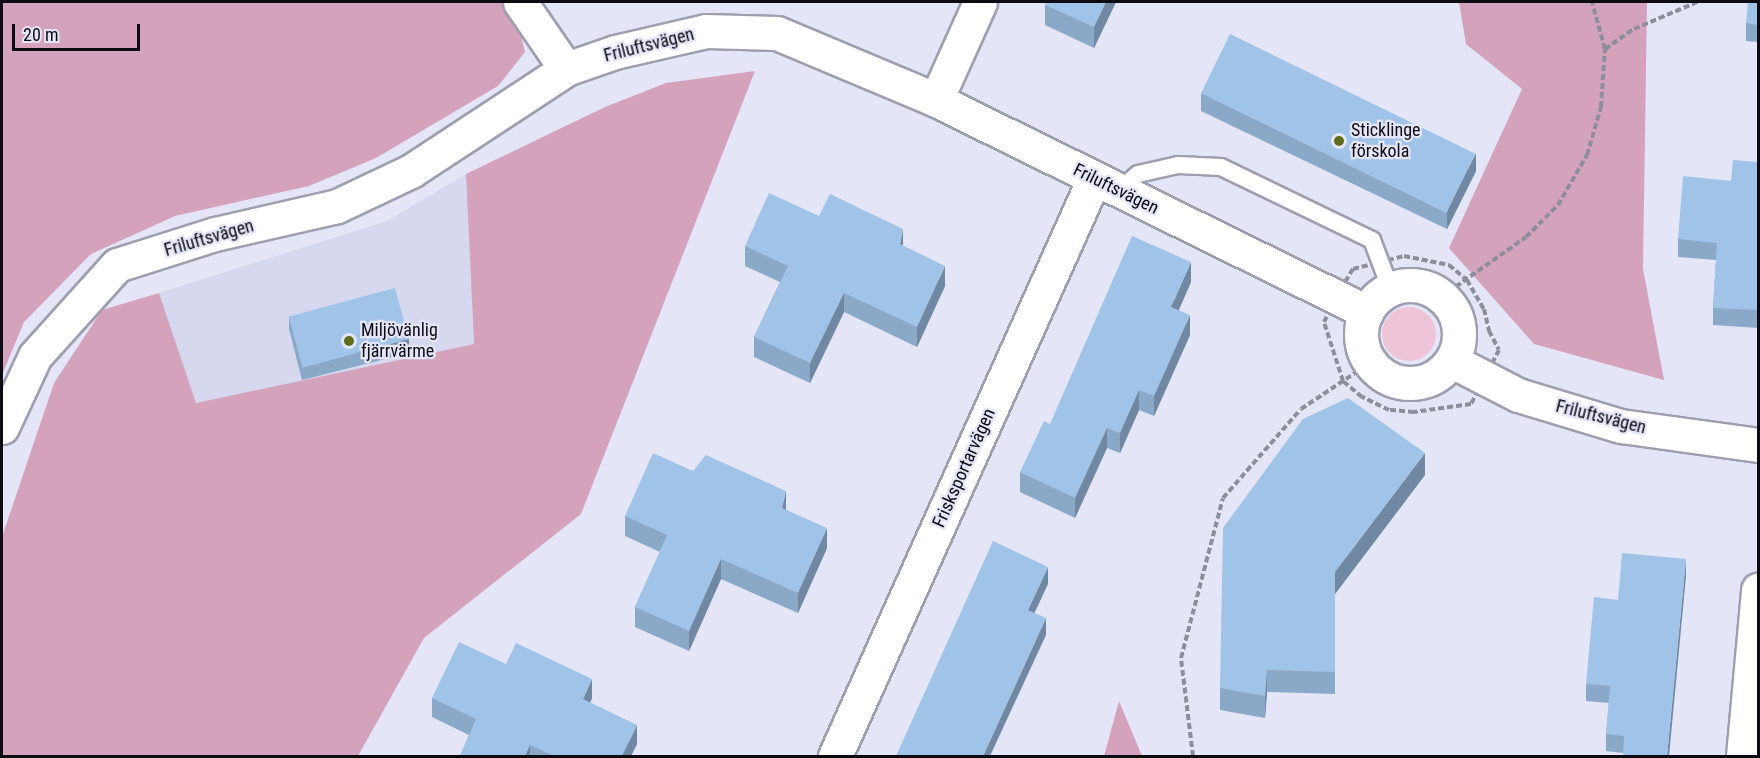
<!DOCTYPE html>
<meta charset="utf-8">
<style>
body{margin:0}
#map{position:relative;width:1760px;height:758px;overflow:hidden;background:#e4e5f7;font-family:"Roboto Condensed",sans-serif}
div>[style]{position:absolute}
.built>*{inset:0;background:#d6d8ef}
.green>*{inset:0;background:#efc4d9}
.round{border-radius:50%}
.forest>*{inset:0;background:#d4a3bb}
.path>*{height:4px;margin-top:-2px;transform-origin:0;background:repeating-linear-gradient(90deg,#8d8e9b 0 6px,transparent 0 9px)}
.roads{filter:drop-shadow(2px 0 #9d9eae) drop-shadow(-2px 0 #9d9eae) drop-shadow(0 2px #9d9eae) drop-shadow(0 -2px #9d9eae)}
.lane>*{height:16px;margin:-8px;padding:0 8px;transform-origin:8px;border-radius:8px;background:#fff}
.street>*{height:33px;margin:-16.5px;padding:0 16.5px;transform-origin:16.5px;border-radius:16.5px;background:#fff}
.street>.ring{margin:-16.5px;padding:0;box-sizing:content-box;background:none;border:33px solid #fff;border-radius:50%}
.wall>*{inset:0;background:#8aa8c8}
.shaded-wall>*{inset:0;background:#7088a2;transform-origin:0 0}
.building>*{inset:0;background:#a0c3e8;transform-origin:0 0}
.dots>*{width:16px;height:16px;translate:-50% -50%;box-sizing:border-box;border:3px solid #e4e5f7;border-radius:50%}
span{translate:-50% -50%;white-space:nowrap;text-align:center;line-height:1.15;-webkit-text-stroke:4.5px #e4e5f7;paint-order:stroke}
.street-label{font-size:18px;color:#0b0b11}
.poi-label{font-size:18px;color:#0b0b11}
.left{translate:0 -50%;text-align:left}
.frame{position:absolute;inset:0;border:3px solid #0b0b11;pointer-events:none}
.scale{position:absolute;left:12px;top:24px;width:128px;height:27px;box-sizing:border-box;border:3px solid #0b0b11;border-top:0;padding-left:8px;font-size:18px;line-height:21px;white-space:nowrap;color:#0b0b11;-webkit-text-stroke:4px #e4e5f7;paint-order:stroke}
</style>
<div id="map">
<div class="built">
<i style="clip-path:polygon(466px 174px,474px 344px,196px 404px,159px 293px,387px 221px)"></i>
</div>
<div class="green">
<i class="round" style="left:1382px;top:307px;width:54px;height:54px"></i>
</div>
<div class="forest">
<i style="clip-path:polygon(2px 2px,503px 2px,518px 24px,525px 52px,498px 86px,376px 158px,309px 186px,175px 216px,91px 254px,24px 322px,2px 375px)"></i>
<i style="clip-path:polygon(1459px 2px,1647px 2px,1643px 269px,1664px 380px,1534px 344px,1449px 248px,1522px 89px,1466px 44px)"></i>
<i style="clip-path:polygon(755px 71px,581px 514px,424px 638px,358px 756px,2px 756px,2px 537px,54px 383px,102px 310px,159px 293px,196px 403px,474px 344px,466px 174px,605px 107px,666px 83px)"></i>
<i style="clip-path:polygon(1119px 701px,1142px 756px,1104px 756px)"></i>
</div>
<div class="path">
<i style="left:1605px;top:49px;width:35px;rotate:-35deg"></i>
<i style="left:1634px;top:29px;width:69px;rotate:-23.2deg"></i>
<i style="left:1404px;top:256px;width:46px;rotate:11.3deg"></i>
<i style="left:1449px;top:265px;width:23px;rotate:40deg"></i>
<i style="left:1467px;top:280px;width:34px;rotate:60deg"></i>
<i style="left:1484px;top:309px;width:23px;rotate:77deg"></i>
<i style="left:1489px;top:331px;width:21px;rotate:62deg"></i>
<i style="left:1499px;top:350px;width:61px;rotate:117.4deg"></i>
<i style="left:1471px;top:404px;width:58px;rotate:172deg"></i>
<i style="left:1414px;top:412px;width:25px;rotate:-175deg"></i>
<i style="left:1389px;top:410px;width:30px;rotate:-154deg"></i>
<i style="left:1362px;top:397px;width:25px;rotate:-140deg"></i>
<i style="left:1343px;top:381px;width:62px;rotate:-107.9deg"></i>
<i style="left:1324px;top:322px;width:28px;rotate:-64deg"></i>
<i style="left:1336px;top:297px;width:33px;rotate:-59deg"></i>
<i style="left:1353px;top:269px;width:53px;rotate:-14.3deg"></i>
<i style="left:1441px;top:297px;width:104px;rotate:-35.2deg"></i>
<i style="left:1526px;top:237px;width:45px;rotate:-45deg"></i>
<i style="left:1558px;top:205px;width:58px;rotate:-59.9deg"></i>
<i style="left:1587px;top:155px;width:50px;rotate:-73.7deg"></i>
<i style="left:1601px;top:107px;width:58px;rotate:-86.1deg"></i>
<i style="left:1605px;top:49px;width:49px;rotate:-105.5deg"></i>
<i style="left:1193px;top:756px;width:99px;rotate:-97deg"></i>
<i style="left:1181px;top:658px;width:165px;rotate:-75.3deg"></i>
<i style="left:1223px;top:498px;width:118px;rotate:-48.8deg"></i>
<i style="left:1301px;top:409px;width:83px;rotate:-33.7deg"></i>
</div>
<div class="roads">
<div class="lane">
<i style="left:1119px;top:191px;width:25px;rotate:-42deg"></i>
<i style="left:1138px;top:174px;width:41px;rotate:-12.7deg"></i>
<i style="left:1178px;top:165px;width:43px;rotate:2.7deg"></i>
<i style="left:1221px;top:167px;width:168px;rotate:25.8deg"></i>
<i style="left:1372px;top:240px;width:53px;rotate:69.2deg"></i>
</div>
<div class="street">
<i style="left:520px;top:2px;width:81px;rotate:55.5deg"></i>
<i style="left:936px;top:100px;width:107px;rotate:-65.8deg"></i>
<i class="ring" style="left:1361px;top:285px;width:65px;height:65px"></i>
<i style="left:1452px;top:361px;width:74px;rotate:27.3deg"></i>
<i style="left:1518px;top:395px;width:108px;rotate:16.8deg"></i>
<i style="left:1621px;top:426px;width:138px;rotate:7.9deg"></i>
<i style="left:2px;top:427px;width:78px;rotate:-65.1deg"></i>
<i style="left:35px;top:356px;width:122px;rotate:-48deg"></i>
<i style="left:117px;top:265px;width:103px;rotate:-17.6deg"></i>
<i style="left:215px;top:234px;width:125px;rotate:-12.9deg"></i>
<i style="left:337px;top:206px;width:82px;rotate:-25.3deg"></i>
<i style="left:411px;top:171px;width:186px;rotate:-33.3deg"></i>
<i style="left:566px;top:69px;width:52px;rotate:-19.1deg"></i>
<i style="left:615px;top:52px;width:93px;rotate:-13deg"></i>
<i style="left:706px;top:31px;width:71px;rotate:1.6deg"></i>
<i style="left:777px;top:33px;width:173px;rotate:22.8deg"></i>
<i style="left:936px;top:100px;width:480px;rotate:26.2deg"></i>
<i style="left:835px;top:756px;width:632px;rotate:-65.83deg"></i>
<i style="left:1743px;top:756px;width:167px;rotate:-84.8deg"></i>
</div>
</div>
<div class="wall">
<i style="clip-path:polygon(1116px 2px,1094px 48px,1045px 25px,1045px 5px)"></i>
<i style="clip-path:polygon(1758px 2px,1758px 42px,1746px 41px,1746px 23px)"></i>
<i style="clip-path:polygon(1201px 93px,1476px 171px,1447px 229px,1201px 111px)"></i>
<i style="clip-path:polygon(1758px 162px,1758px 328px,1713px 325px,1713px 308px,1716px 260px,1678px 257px,1678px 239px,1731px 181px)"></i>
<i style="clip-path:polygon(819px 216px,903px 246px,945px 286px,917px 347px,844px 312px,810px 383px,754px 357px,754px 337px,780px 282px,745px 266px,745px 246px)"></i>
<i style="clip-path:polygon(1191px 282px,1179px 310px,1190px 335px,1154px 416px,1139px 410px,1120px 453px,1107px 448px,1075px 518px,1020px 492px,1020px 472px)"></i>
<i style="clip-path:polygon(289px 316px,409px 353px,302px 380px,289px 329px)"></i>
<i style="clip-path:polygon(693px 471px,786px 509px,827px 548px,798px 613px,721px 579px,689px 651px,635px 627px,635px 607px,660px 552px,625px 536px,625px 516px)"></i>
<i style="clip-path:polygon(1425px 475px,1335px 594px,1335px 694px,1267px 692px,1265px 718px,1220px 710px,1220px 688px)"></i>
<i style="clip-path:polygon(1686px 576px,1623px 753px,1606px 751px,1606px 734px,1609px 703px,1586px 701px,1586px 684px)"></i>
<i style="clip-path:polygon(432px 698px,592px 698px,590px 703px,637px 744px,631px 756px,460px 756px,469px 735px,432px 717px)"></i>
</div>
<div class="shaded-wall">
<i style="clip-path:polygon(1106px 2px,1116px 2px,1094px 48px,1094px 27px)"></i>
<i style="clip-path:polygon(1476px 153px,1476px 171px,1447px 229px,1447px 211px)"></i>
<i style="clip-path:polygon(903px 229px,903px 249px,900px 244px)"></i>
<i style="clip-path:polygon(1191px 262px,1191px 282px,1171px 327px,1171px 307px)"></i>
<i style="clip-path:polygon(945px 266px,945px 286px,917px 347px,917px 327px)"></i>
<i style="clip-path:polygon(844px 293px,844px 312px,810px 383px,810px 363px)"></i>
<i style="clip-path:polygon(1190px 315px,1190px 335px,1154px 416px,1154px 396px)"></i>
<i style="left:409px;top:339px;width:14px;height:111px;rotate:90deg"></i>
<i style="clip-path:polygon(1139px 390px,1139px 410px,1120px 453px,1120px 433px)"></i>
<i style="clip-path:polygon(1107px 428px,1107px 448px,1075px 518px,1075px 498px)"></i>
<i style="clip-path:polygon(1425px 453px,1425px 475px,1335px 594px,1335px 694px,1335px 572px)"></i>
<i style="clip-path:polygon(786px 491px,786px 511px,782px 508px)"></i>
<i style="clip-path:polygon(827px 528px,827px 548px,798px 613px,798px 593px)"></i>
<i style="clip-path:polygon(721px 559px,721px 579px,689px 651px,689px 631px)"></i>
<i style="clip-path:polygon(1686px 559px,1686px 576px,1669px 756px,1667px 756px)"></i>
<i style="clip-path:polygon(1048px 567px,1048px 584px,1028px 627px,1028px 610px)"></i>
<i style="clip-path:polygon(1046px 618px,1046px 635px,990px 756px,983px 756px)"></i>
<i style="clip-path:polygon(1267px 670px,1267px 692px,1265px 718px,1265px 696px)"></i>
<i style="clip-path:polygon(592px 679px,592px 698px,583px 718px,583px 699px)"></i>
<i style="clip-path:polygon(637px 725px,637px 744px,631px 756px,622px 756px)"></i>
<i style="clip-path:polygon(530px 745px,530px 756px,525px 756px)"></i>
</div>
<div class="building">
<i style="clip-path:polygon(1047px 2px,1106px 2px,1094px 27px,1045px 5px)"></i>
<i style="clip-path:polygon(1748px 2px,1758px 2px,1758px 25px,1746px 23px)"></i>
<i style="left:1230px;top:34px;width:273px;height:66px;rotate:26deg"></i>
<i style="clip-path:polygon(1733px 160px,1758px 162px,1758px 310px,1713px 308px,1717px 243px,1678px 239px,1683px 176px,1731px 181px)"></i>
<i style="clip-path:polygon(769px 193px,819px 216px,830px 194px,903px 229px,900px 244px,945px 266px,917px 327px,844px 293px,810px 363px,754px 337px,788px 266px,745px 246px)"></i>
<i style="clip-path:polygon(1132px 236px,1191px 262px,1171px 307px,1190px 315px,1154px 396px,1139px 390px,1120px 433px,1107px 428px,1075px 498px,1020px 472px,1044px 421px,1050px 424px)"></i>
<i style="left:395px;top:288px;width:53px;height:110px;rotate:75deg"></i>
<i style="clip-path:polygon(1348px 398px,1425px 453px,1335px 572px,1335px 672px,1267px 670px,1265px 696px,1220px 688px,1223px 528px,1303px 419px)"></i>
<i style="clip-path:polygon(653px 453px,693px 471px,706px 455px,786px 491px,782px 508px,827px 528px,798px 593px,721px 559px,689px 631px,635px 607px,667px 535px,625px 516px)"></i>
<i style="clip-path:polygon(993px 541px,1048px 567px,1028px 610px,1046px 618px,983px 756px,896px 756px)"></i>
<i style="clip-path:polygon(1622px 553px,1686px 559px,1667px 756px,1623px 756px,1624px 736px,1606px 734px,1610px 686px,1586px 684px,1594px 597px,1618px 600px)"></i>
<i style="clip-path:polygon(459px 642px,506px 664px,516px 643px,592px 679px,583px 699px,637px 725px,622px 756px,554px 756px,530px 745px,525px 756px,460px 756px,476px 719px,432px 698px)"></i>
</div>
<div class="dots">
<i style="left:1339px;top:141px;background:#5d6e1a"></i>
<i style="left:349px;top:341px;background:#5d6e1a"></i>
</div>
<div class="street-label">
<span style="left:649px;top:45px;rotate:-14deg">Friluftsvägen</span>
<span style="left:1116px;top:189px;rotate:26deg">Friluftsvägen</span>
<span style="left:209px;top:238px;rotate:-16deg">Friluftsvägen</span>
<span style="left:1601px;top:417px;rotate:14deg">Friluftsvägen</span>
<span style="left:964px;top:468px;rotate:-66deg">Frisksportarvägen</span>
</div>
<div class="poi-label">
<span class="left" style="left:1351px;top:141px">Sticklinge<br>förskola</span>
<span class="left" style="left:361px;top:341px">Miljövänlig<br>fjärrvärme</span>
</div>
<div class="frame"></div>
<div class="scale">20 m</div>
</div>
